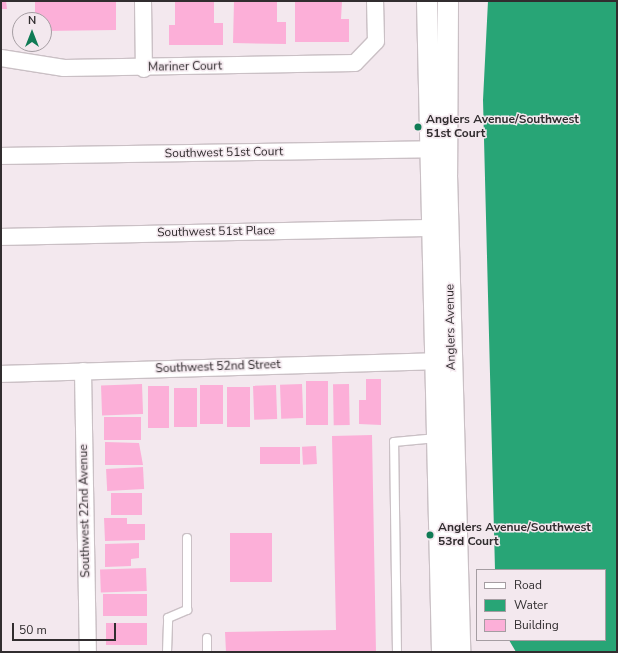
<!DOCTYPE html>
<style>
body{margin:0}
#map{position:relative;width:618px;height:653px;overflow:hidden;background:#f3e8ee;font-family:"Nunito Sans",sans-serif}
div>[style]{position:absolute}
.water>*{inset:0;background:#28a576}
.building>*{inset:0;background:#fcafd8;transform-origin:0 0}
.roads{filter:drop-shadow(1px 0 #cac0c5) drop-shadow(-1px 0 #cac0c5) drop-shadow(0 1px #cac0c5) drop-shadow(0 -1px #cac0c5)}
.service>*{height:8px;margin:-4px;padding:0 4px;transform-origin:4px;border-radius:4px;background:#fff}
.minor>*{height:16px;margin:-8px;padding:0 8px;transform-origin:8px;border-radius:8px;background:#fff}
.tertiary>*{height:20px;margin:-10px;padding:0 10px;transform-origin:10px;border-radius:10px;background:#fff}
.dots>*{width:11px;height:11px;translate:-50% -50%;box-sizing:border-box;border:2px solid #f3e8ee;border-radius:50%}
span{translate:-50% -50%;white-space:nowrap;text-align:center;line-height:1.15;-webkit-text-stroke:3px #f3e8ee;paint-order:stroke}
.street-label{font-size:12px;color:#312d2f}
.poi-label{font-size:12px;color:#312d2f;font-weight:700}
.left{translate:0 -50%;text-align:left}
.frame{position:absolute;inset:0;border:2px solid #312d2f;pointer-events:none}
.legend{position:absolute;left:476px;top:569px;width:130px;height:72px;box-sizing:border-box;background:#f3e8ee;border:1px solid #a59da2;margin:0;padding:5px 7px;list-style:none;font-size:12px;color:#312d2f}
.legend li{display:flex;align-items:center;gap:8px;height:20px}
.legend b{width:20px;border:1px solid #a59da2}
.north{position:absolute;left:12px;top:12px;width:40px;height:40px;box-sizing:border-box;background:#f3e8ee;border:1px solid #a59da2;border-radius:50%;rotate:0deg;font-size:11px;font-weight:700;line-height:16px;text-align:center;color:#312d2f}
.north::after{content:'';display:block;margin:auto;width:14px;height:18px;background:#107b55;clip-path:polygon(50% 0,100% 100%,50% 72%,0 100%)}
.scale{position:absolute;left:12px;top:623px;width:104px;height:18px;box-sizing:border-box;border:2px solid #312d2f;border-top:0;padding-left:5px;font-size:12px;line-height:14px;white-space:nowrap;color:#312d2f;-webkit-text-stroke:3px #f3e8ee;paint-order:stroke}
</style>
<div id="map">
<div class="water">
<i style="clip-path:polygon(488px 1px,617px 1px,617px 652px,516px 652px,509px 640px,605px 640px,605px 570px,495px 570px,483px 100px)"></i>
</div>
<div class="building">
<i style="clip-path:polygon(1px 1px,6px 1px,7px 9px,1px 9px)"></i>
<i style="clip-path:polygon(35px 1px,116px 1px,116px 30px,44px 31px,44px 20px,35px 20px)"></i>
<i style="clip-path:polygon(175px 1px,214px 1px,214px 23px,223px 23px,223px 45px,169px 45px,169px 25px,175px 25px)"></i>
<i style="clip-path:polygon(234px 1px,277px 1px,277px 22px,286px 22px,286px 44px,233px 43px)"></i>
<i style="clip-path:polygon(295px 1px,342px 1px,341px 19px,349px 19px,349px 42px,295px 42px)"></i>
<i style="clip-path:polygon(366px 379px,381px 379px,381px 425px,359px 424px,359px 400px,366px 400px)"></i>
<i style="left:306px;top:381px;width:22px;height:44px"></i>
<i style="left:142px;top:384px;width:30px;height:41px;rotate:88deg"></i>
<i style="left:302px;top:384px;width:34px;height:22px;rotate:88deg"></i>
<i style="left:349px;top:384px;width:41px;height:16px;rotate:89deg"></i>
<i style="left:200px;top:385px;width:23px;height:39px"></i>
<i style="left:276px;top:385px;width:34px;height:23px;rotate:88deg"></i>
<i style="left:148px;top:386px;width:21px;height:42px"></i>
<i style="left:227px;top:387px;width:23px;height:40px"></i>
<i style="left:174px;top:388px;width:23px;height:39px"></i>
<i style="left:104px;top:417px;width:37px;height:23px"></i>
<i style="clip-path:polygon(372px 435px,376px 652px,226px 652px,225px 632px,336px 630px,332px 436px)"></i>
<i style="clip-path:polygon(105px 442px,139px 443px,143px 465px,105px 465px)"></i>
<i style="left:316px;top:446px;width:18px;height:14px;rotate:87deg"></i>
<i style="left:300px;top:447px;width:17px;height:40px;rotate:90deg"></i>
<i style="left:143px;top:467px;width:22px;height:37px;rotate:87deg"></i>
<i style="left:142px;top:493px;width:22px;height:31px;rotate:90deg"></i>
<i style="clip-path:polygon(104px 518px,127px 518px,127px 524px,145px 524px,145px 540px,105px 541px)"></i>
<i style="left:230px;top:533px;width:42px;height:49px"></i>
<i style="clip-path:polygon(139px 543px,139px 558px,131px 559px,131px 566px,105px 567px,105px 544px)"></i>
<i style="left:146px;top:568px;width:23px;height:46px;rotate:88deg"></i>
<i style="left:147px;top:594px;width:22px;height:44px;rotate:90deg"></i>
<i style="left:106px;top:623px;width:41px;height:22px"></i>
</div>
<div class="roads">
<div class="service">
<i style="left:207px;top:638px;width:14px;rotate:90deg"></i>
<i style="left:167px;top:652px;width:34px;rotate:-88deg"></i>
<i style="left:168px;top:618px;width:21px;rotate:-23deg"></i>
<i style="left:187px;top:610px;width:72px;rotate:-90deg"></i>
<i style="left:397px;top:652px;width:210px;rotate:-90.8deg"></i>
<i style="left:394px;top:442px;width:43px;rotate:-5.3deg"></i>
</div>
<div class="minor">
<i style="left:143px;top:1px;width:68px;rotate:89.2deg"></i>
<i style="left:1px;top:58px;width:64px;rotate:9deg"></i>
<i style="left:64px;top:68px;width:291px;rotate:-1deg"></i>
<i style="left:355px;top:63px;width:30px;rotate:-46deg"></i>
<i style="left:376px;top:41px;width:40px;rotate:-91.4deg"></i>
<i style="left:1px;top:156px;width:440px;rotate:-0.9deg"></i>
<i style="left:1px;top:237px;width:430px;rotate:-1.2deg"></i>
<i style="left:83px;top:371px;width:281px;rotate:89deg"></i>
<i style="left:1px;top:374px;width:434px;rotate:-1.7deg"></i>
</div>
<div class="tertiary">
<i style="left:427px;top:1px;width:651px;rotate:88.68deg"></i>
<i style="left:448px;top:1px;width:174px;rotate:90.3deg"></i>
<i style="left:447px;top:175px;width:477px;rotate:88.4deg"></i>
</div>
</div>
<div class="dots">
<i style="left:418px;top:127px;background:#107b55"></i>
<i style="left:430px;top:535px;background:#107b55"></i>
</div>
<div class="street-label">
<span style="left:185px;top:67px;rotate:-1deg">Mariner Court</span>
<span style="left:224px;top:153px;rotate:-1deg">Southwest 51st Court</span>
<span style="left:216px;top:232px;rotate:-1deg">Southwest 51st Place</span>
<span style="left:451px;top:327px;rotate:-91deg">Anglers Avenue</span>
<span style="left:218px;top:367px;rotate:-2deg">Southwest 52nd Street</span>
<span style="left:85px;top:511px;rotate:-91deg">Southwest 22nd Avenue</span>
</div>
<div class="poi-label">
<span class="left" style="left:426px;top:127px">Anglers Avenue/Southwest<br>51st Court</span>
<span class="left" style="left:438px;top:535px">Anglers Avenue/Southwest<br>53rd Court</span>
</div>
<div class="frame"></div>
<ul class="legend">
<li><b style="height:5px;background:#fff"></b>Road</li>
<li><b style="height:11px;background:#28a576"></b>Water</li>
<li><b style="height:11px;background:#fcafd8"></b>Building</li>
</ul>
<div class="north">N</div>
<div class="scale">50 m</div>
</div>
